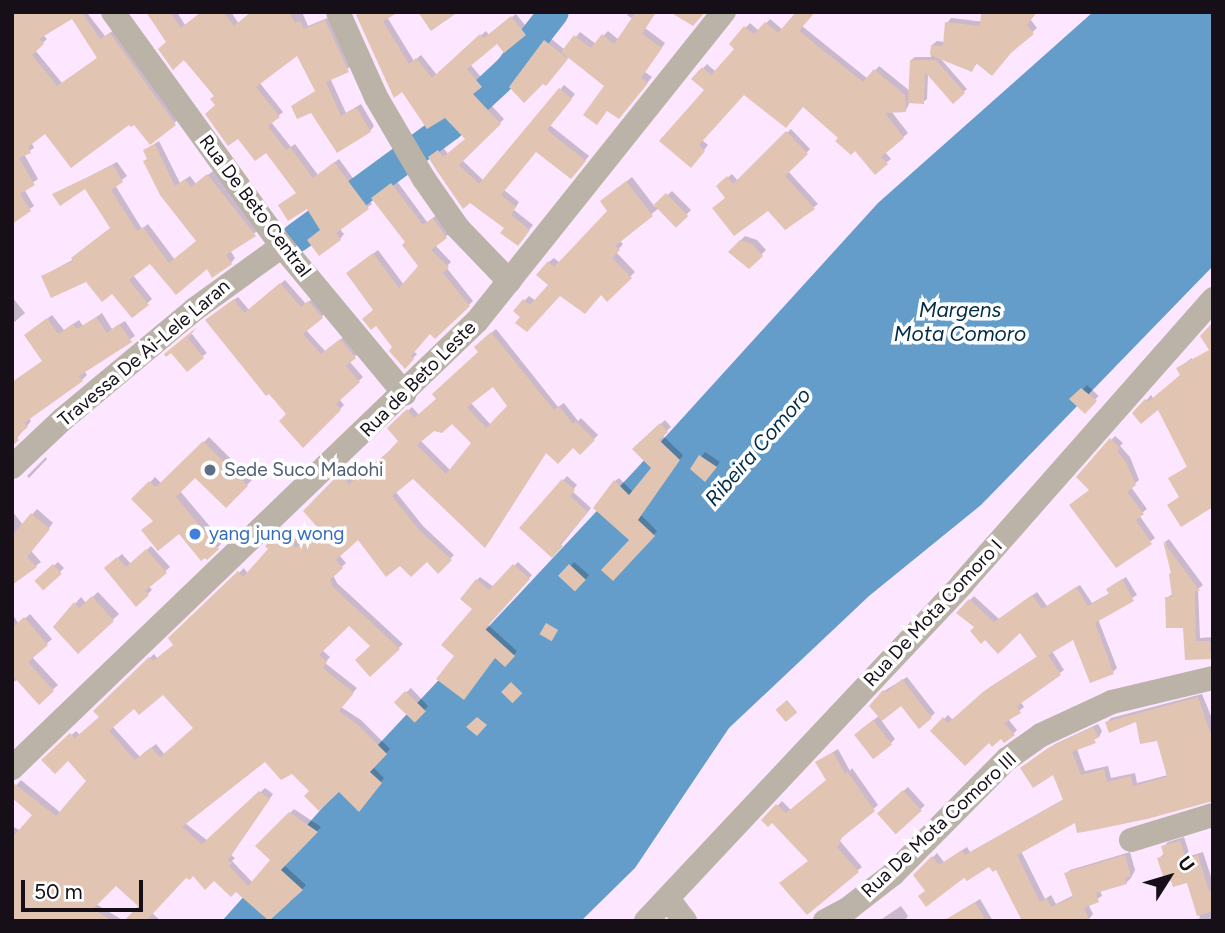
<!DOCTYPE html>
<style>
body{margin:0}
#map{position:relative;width:1225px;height:933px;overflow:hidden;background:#fde6ff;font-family:Figtree,sans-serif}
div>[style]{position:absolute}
.water>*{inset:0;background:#649dc9}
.shadow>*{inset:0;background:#0003;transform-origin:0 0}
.river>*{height:30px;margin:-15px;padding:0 15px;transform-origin:15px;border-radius:15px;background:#649dc9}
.building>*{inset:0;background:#e1c5b2;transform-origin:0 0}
.minor>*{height:24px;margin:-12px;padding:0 12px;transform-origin:12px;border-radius:12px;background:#bbb3a8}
.dots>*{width:19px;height:19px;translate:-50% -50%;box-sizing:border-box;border:4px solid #fff;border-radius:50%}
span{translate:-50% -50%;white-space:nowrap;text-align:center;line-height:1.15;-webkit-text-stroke:7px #fff;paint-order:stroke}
.street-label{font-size:19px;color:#170f18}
.service-label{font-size:19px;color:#4e5e75}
.left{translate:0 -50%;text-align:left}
.shop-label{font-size:19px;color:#366cbe}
.water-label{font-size:21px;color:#002c49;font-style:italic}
.frame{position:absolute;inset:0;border:14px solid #170f18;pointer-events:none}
.north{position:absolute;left:1134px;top:842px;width:70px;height:70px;-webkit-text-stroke:5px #fff;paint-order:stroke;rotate:53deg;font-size:19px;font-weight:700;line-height:28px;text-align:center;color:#170f18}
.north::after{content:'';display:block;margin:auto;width:24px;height:32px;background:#170f18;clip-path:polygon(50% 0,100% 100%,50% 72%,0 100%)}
.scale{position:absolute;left:21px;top:880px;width:122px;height:32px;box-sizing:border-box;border:4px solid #170f18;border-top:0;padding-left:9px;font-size:21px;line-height:24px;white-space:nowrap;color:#170f18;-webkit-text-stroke:5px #fff;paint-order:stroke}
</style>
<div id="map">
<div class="water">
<i style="clip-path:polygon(1093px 12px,1213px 12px,1213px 266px,981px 505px,869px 596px,729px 728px,635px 868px,581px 921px,222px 921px,378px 745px,637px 468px,878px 203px)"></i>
</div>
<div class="shadow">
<i style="clip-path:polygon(evenodd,12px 12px,91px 12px,88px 14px,105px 36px,114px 30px,179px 119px,150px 143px,135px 123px,43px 128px,29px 137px,34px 148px,24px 154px,38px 179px,24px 189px,34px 206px,12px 222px,12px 12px,72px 16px,99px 57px,62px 83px,35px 50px,47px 39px,43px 35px,72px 16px)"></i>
<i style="clip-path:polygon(148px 12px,177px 12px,185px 25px,202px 12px,231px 12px,239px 24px,253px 12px,302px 12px,308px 26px,330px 17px,352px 66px,330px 78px,346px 113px,361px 104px,374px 126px,370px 131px,338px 150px,317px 90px,297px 53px,259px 82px,283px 112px,271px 122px,291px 147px,295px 144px,318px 175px,339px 159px,372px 204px,339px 228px,344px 234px,340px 239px,322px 229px,266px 150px,218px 104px,216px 96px,168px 42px)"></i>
<i style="clip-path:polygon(356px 12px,395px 12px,387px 17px,414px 61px,421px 55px,437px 75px,486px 31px,489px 35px,516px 14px,529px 30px,525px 34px,497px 41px,470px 64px,485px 82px,476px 89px,504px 119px,462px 160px,484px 181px,564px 85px,575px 94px,550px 125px,589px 156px,575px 173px,537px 150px,504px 190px,519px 202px,514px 210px,533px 225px,522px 239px,506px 228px,435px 153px,443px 147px,448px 154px,467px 139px,445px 115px,403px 89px,394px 95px)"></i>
<i style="clip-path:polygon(629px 12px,656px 12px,645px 28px,665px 43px,645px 72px,652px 77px,624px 112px,606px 86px,569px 56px,550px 80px,543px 82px,545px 42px,549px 37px,565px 50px,580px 32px,596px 44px,608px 31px,619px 40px,633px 19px,627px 15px)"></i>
<i style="clip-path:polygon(951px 18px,994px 23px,1030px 19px,1037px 28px,1013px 49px,978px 62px,972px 70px,940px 58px,967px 89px,953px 101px,928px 73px,927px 99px,923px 102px,910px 102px,906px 110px,891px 111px,908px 133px,885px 152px,891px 159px,886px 163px,855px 148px,804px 105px,745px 92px,702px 140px,708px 145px,695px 161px,706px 90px,694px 79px,707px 64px,716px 72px,736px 48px,731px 44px,750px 23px,759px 31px,770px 19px,783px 30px,802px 26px,868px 79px,879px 66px,910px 91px,911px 60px,915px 57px,931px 57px,932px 45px,937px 41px,945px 42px,947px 23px)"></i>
<i style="clip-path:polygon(791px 129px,810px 149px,788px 171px,818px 204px,786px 228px,768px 209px,727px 198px,718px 186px,732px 174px,738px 181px)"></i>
<i style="clip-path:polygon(159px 141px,180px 183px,190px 176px,196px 184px,213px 171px,259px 230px,230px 250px,235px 258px,231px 263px,207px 266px,150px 262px,133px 275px,152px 299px,133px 316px,113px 291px,86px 279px,43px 276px,74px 259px,112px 228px,86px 186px,54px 195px,117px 162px,127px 176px,115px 185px,142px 229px,148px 224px,175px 260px,198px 240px,145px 150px)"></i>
<i style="clip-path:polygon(632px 177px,655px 207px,672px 191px,691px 210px,676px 225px,659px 208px,619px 240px,623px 244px,616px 252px,635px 272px,607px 299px,601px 293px,560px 293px,523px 317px,524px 301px,529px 296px,536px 301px,550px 285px,549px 262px,554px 258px,560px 263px,610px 211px,607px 197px)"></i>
<i style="clip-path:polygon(396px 180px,427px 222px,437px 215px,450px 233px,435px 245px,451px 262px,446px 267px,473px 301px,435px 337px,430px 332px,413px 351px,417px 354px,405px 366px,352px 270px,378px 250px,404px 285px,421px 266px,378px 194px)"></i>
<i style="clip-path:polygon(745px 236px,757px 240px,766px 250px,749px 266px,730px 251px)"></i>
<i style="clip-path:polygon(285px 280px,306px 304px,313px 298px,326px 313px,306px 330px,325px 351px,345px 336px,359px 353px,349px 361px,363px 377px,339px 399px,344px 405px,303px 445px,289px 414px,212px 316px,238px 297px,249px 310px)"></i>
<i style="clip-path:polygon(12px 297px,25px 313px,12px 324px)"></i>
<i style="clip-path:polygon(102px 313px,112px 329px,125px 321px,135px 336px,84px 371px,87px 375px,82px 380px,28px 417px,31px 421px,12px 444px,44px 360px,31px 331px,52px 315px,64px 330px,79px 320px,83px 326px)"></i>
<i style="clip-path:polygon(evenodd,496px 329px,558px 407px,564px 403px,578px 421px,581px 418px,598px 435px,580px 453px,573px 446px,547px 451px,489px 542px,413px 477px,395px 491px,423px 526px,454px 555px,438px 571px,427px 560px,401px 564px,358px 538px,339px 555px,346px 563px,333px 575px,337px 583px,403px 644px,370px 675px,372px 646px,349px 623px,322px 650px,330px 657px,325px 663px,357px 688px,341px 707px,361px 720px,390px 749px,373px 767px,384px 778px,359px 810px,339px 789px,311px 791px,292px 772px,266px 760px,185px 823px,208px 841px,265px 788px,273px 794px,231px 855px,235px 858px,232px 861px,253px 883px,273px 860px,257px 846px,294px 809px,321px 827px,284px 865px,306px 885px,291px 902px,236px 889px,214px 879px,186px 875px,152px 913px,161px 921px,127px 921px,140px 906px,116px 883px,96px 904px,124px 921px,12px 921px,12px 826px,21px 831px,35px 815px,12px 790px,21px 780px,61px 813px,89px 781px,68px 759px,44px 760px,76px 731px,80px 735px,101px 717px,95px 711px,154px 654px,158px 659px,175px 645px,171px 639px,244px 568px,248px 574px,270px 548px,267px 546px,285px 529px,302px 545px,320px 528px,305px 511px,345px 471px,354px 481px,393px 448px,400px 441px,389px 429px,412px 407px,419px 415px,438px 398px,480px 352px,480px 343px,496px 329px,493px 385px,509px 406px,491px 425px,471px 403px,493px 385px,496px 329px,452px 421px,473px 443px,451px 471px,420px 440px,434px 429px,452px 421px,496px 329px,163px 693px,195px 728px,165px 755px,156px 744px,140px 757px,112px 726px,134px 706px,163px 693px)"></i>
<i style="left:192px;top:334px;width:24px;height:26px;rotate:52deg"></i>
<i style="clip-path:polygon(1192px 358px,1200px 504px,1169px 505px,1180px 496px,1170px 478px,1188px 466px,1158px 407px,1135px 413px,1151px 395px,1153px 398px,1182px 375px,1178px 368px)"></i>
<i style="left:1087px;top:385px;width:16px;height:21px;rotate:43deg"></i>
<i style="clip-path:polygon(665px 420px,671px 427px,662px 435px,683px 455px,641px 515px,657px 531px,613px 579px,632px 540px,615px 481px,619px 478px,633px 492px,653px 468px,634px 449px)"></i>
<i style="clip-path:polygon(1115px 436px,1123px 443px,1120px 446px,1130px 457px,1139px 480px,1131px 487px,1147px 509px,1139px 515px,1155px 538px,1117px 565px,1091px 490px,1078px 477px)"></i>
<i style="clip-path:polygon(209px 437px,252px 480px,226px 506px,195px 475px,180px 491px,223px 542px,207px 558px,179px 532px,155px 520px,134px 499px,155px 477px,162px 484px)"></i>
<i style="clip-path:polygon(705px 452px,720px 462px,709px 476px,692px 469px)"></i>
<i style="clip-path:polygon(46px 457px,47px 459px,29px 478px,27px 476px)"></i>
<i style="clip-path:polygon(567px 476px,577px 485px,572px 491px,591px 508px,552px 556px,522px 528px)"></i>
<i style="clip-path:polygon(37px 509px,53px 523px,31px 551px,41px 562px,12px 583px,12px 511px,23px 525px)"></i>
<i style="clip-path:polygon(1169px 539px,1203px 585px,1198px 589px,1200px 638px,1213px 637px,1210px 658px,1186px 659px,1185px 626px,1166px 598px,1173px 594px,1173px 572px,1165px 542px)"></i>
<i style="clip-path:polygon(151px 546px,170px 567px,149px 586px,152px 590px,136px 604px,106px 568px,122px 554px,131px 564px)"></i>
<i style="clip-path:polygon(58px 562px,64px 568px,44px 588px,37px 581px)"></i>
<i style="clip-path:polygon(518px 562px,532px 575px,487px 624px,517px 651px,505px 665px,495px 656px,456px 656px,474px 609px,477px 580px,480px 577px,494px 587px)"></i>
<i style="left:574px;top:562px;width:20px;height:19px;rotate:41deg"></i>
<i style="clip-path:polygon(1126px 577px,1137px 595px,1098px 619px,1117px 668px,1113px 672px,1074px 638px,1052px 651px,1064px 670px,1020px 701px,1024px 707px,1008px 719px,1017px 730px,1013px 734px,1002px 737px,932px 731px,948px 715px,953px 720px,990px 687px,1038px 656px,1020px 630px,977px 627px,958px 612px,974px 596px,999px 619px,1037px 592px,1047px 606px,1080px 585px,1092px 603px,1110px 593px,1108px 589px)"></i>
<i style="clip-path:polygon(98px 592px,119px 614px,78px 652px,55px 627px,81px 597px,86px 603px)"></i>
<i style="clip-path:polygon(12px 614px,19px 624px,30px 614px,52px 639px,32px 657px,58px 685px,39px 702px,18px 679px,12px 683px)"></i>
<i style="clip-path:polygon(907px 677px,935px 713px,919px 727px,901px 704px,881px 720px,895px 739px,891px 743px,860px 730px,879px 716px,871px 706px,884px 691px)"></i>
<i style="left:411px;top:688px;width:25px;height:21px;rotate:47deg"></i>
<i style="clip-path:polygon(1202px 694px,1213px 721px,1213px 799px,1076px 820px,1021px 851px,1045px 899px,1051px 895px,1056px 904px,1074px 895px,1066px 874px,1070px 870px,1130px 852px,1135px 870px,1131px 878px,1126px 883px,1100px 890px,1102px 896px,1088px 904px,1093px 914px,1089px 919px,1020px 921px,1023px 919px,997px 867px,990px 864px,927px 890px,916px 875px,937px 853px,944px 862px,967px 847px,970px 852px,1064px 799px,1054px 772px,1027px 764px,1055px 744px,1098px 724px,1102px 731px,1099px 737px,1077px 749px,1085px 771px,1108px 766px,1111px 778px,1135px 773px,1137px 783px,1168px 775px,1159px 739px,1137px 720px,1107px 722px,1111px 718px)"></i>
<i style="clip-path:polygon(838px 749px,850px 771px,852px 768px,878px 805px,843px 835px,840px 841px,862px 867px,857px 871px,810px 860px,772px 821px,764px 820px,782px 801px,791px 810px,828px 780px,818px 762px)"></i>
<i style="left:908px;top:787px;width:25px;height:38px;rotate:48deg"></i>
<i style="clip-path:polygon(1184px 837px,1190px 856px,1203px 852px,1213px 883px,1213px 921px,1192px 921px,1200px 918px,1188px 881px,1159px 858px,1165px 853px,1163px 847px,1168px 842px)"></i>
<i style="clip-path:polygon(980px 899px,993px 921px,945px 921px)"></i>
<i style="clip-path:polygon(901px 906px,908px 916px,904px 921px,879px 921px)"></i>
</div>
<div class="river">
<i style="left:296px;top:238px;width:190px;rotate:-36.2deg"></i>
<i style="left:449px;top:126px;width:82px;rotate:-43deg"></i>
<i style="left:509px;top:70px;width:73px;rotate:-52.2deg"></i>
</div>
<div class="building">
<i style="clip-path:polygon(evenodd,12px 12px,82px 12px,100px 39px,110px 33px,176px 125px,150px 145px,134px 125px,131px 127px,129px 125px,71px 168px,45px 134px,28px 147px,31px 153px,19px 158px,35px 185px,20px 194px,31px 211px,12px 224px,12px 12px,72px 19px,97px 58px,57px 86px,32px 55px,44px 44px,39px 39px,72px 19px)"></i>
<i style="clip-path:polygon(146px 12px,170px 12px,181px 28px,201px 12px,223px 12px,234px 26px,251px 12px,289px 12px,295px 23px,300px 21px,304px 29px,325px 20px,349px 72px,326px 82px,341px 116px,356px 107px,371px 132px,337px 153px,311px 113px,297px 119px,291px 106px,315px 91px,297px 56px,256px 87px,280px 117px,268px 126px,286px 150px,290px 147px,313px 178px,334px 162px,369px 209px,336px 233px,341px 240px,319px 256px,307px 240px,320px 230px,307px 209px,288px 221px,278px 205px,296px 193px,266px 153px,255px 161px,238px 139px,228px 146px,205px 114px,215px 105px,210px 99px,214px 96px,184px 60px,173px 70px,158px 49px,166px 42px)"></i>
<i style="clip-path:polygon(361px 12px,399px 12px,383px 21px,409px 64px,416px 58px,432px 78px,480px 34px,484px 38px,511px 16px,526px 35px,504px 53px,497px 44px,467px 69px,482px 87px,473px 94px,501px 124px,459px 165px,479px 184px,559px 88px,572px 99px,547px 130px,586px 161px,571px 179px,536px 152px,501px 195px,516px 207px,511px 215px,530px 230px,518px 246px,500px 233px,504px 228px,470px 203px,463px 209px,437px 171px,428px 157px,438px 150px,443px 157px,465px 139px,445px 118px,427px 129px,402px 92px,394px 98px,356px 15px)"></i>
<i style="clip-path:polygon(418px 12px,458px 12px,431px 31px)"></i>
<i style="clip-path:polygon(636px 12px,656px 12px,642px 34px,662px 48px,641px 78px,648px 83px,619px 119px,607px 111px,597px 125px,583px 115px,604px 86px,561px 52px,574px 35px,591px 48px,602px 34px,614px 44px)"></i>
<i style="clip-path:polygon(670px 12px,705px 12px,693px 26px)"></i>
<i style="clip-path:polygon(796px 12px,815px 12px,799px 31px,863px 82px,874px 69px,905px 95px,906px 112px,885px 113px,904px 138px,881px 157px,888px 164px,875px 175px,855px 151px,851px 155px,835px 141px,838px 138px,803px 107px,786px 128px,744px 95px,699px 145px,705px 151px,691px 168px,659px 141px,704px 90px,691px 79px,702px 67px,711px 75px,734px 49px,729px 44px,744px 26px,754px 34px,765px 22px,778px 33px)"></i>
<i style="clip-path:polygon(981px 12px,1037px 12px,1027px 25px,1034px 34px,1011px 53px,992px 76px,976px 63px,972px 72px,930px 55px,931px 45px,943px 46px,945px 22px,980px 26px)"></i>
<i style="clip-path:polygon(544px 40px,568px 59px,546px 86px,543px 84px,524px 103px,509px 87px)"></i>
<i style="clip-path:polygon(910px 60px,936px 60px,965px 93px,953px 104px,925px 72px,924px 104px,908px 103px)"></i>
<i style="clip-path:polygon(786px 131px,808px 154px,785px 176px,815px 209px,785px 230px,768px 211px,734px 236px,712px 208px,725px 198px,716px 186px,727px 176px,733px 184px)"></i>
<i style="clip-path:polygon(155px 144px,175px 186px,185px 179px,191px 187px,207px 174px,256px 236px,226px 255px,232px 264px,212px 278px,207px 269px,176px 295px,150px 264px,129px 280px,149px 305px,132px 318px,112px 294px,102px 302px,86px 282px,51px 298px,41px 276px,73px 261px,71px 258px,110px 228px,85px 189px,60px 206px,52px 194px,113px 165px,123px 182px,111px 190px,137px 231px,143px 227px,169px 263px,196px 241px,160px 195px,143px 161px,147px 159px,143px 150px)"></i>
<i style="clip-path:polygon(626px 181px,653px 216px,615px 246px,620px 250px,612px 258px,632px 278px,607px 302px,601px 295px,585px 314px,560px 296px,527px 332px,515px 323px,520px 317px,513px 311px,523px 299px,530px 305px,548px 285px,536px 275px,548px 261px,554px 267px,575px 245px,607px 211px,600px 201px)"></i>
<i style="clip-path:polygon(391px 183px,423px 225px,433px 218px,447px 238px,431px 250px,449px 267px,443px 273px,470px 306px,435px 339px,430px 334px,411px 356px,414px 359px,405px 369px,389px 351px,392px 347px,376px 326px,371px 330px,362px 319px,373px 310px,346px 273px,373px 253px,399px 288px,418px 266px,402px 245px,405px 242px,371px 198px)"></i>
<i style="left:666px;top:193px;width:32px;height:17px;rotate:46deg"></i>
<i style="clip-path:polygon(740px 240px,752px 244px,763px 256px,749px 269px,728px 252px)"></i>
<i style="clip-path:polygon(280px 283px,301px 307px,308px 301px,323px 318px,303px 334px,321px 354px,340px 339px,356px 358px,346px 366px,360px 382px,336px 404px,341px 410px,303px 448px,279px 421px,286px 414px,269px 394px,266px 396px,205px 320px,234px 299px,244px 313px)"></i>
<i style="clip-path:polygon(96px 317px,107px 333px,119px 324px,132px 342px,79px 376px,83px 381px,24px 423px,28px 427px,16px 437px,19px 440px,12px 446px,12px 382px,42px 361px,24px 335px,47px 318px,58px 334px,73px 324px,77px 329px)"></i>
<i style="clip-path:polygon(1213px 322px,1213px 507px,1181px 527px,1167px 505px,1179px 497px,1168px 478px,1187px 467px,1158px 410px,1141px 424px,1132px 413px,1145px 399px,1148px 402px,1180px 375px,1176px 368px,1209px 350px,1200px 336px)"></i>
<i style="clip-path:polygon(197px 327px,188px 338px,204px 358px,187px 372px,171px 353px,166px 357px,164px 354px)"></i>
<i style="clip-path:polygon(evenodd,491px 332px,554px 410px,559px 406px,573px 424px,575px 421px,595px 440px,580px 455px,573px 448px,558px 464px,546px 453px,485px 548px,413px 479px,392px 496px,419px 530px,452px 560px,438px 574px,427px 562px,411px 577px,400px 566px,386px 577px,358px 540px,336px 560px,343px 568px,330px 580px,333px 587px,400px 649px,370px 677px,355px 660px,370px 646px,349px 626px,319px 655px,327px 662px,323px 668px,354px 693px,339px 711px,357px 724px,387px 754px,370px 772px,382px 783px,359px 812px,339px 792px,319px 811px,304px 796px,309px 791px,292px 774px,281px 780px,265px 762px,182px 827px,202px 844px,259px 791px,270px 799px,228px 860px,232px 863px,229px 866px,248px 886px,270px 860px,255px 846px,289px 812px,318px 832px,281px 870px,303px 890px,269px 921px,236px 892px,231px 897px,214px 881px,205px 890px,193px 876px,190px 880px,186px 878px,146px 921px,124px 921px,138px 906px,116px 886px,93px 909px,113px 921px,12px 921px,12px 838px,32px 815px,12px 798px,12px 782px,56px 816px,86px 781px,68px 761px,55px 774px,41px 760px,70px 733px,75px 738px,99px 717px,93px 711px,149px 657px,153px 661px,173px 645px,168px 638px,238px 571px,243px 577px,268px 549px,265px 546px,280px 531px,296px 548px,318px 528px,303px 511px,340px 473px,349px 484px,388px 452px,398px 441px,387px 428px,407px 409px,414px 418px,436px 399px,432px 394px,478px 352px,474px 347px,491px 332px,493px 387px,507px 406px,486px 428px,467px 407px,493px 387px,491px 332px,452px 424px,471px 443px,446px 474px,417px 445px,434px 431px,442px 433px,452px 424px,491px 332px,163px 695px,193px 728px,160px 757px,151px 747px,135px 760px,109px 731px,134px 709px,139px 715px,163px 695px)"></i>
<i style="clip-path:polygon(1081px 388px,1097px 401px,1085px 414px,1069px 399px)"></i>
<i style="clip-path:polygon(660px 423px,668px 432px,659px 440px,680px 460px,638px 520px,655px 536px,613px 581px,601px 570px,629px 540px,593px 508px,614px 480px,629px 495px,651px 468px,632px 449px)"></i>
<i style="clip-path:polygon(1110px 438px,1120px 448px,1117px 451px,1126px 462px,1136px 485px,1127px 492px,1144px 514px,1136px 520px,1152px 544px,1116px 568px,1069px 505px,1089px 490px,1076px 477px)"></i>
<i style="clip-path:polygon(203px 441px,248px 486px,226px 508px,195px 478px,176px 497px,219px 549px,207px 560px,205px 558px,201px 561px,179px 534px,158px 551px,141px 530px,153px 521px,131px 499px,149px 481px,156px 487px)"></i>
<i style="clip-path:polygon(699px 455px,717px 467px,705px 482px,690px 469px)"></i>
<i style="clip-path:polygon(562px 479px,575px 490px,570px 496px,588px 512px,560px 544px,563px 546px,552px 558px,519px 528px)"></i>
<i style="clip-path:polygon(31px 513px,50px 529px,27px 557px,37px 567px,12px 585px,12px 536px)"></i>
<i style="clip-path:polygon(1163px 541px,1200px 591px,1195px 591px,1196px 641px,1210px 641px,1211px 659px,1185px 660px,1183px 628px,1166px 628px,1165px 597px,1172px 597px,1169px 574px,1171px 573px)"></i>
<i style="clip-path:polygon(146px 549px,167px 573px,145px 591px,149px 595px,136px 607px,104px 568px,117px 557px,126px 567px)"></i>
<i style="left:53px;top:564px;width:13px;height:25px;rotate:48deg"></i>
<i style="clip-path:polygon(513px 564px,530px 579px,485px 629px,515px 656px,505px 667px,495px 658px,464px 700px,436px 679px,454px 656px,441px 645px,472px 609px,460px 599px,476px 579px,489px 590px)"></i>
<i style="left:569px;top:564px;width:23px;height:16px;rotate:43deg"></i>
<i style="clip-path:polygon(1122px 579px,1134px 601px,1095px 623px,1114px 674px,1090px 683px,1073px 640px,1048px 655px,1061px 675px,1017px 706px,1021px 713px,1004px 723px,1015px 735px,1004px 743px,1001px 739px,992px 747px,989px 743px,965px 766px,930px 731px,943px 717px,948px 723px,984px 691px,1037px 657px,1020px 633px,998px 654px,985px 640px,981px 644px,970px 631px,974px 627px,956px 613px,969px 599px,994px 622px,1032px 595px,1042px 609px,1076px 587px,1088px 606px,1109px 594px,1106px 589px)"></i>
<i style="clip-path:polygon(92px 596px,114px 621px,78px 654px,53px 627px,74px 602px,79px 608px)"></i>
<i style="clip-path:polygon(24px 617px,48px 645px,28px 662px,54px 691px,39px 705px,12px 675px,12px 628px)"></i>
<i style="left:546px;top:623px;width:14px;height:13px;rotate:30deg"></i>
<i style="clip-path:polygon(902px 679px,932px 718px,919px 729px,901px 706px,882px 721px,869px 706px,883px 690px,885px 693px)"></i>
<i style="left:511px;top:682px;width:16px;height:14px;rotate:45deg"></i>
<i style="left:405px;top:691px;width:29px;height:16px;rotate:44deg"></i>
<i style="clip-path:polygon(1198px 697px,1213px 740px,1213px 801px,1147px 819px,1089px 831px,1077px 833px,1075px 823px,1017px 855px,1040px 902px,1047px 898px,1051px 907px,1073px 897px,1064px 873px,1125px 855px,1131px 876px,1125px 878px,1127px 884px,1096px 893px,1099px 902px,1084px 908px,1090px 921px,1022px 921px,996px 870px,993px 872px,989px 867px,967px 881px,964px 878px,926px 907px,918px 896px,925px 891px,913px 875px,932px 856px,939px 865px,962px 850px,965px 855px,1063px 800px,1053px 775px,1033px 788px,1020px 768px,1048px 748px,1093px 727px,1099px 737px,1094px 739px,1096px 743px,1072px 752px,1081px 775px,1104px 769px,1107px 782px,1131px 776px,1133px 786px,1167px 777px,1157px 741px,1140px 744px,1136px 722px,1109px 733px,1105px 722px)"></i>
<i style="left:787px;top:700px;width:16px;height:15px;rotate:50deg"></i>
<i style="clip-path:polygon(477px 717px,487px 725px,477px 736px,466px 727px)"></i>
<i style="left:873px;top:720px;width:31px;height:24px;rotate:52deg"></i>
<i style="clip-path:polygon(833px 752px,845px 774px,847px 771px,875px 811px,839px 840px,841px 842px,837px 847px,859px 872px,807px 915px,779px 883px,808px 861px,772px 823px,768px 827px,761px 820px,776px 804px,786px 813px,826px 780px,815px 762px)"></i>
<i style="left:903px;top:790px;width:28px;height:35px;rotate:48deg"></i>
<i style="clip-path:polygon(1180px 841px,1186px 859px,1198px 855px,1209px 891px,1213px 890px,1213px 911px,1197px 916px,1187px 883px,1173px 887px,1171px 881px,1165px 882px,1157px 858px,1164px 856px,1161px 846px)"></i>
<i style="clip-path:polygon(975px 902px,986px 921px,943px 921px)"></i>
</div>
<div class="minor">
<i style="left:113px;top:12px;width:289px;rotate:54.2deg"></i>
<i style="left:282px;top:246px;width:192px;rotate:50.3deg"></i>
<i style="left:338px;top:12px;width:93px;rotate:65.9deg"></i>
<i style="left:376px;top:97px;width:95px;rotate:59.7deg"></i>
<i style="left:424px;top:179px;width:60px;rotate:55.2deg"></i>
<i style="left:458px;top:228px;width:74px;rotate:46.1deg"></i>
<i style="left:12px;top:467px;width:70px;rotate:-43.3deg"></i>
<i style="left:63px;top:419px;width:172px;rotate:-39.8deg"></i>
<i style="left:195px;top:309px;width:107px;rotate:-35.9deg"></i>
<i style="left:12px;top:768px;width:645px;rotate:-43.87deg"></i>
<i style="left:477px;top:321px;width:396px;rotate:-51.4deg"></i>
<i style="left:1131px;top:840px;width:86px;rotate:-17deg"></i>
<i style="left:668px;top:899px;width:28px;rotate:52deg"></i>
<i style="left:646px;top:921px;width:462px;rotate:-46.8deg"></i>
<i style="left:962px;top:584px;width:380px;rotate:-48.6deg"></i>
<i style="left:825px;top:921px;width:27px;rotate:-28deg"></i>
<i style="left:849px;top:908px;width:56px;rotate:-37.7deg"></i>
<i style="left:893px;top:874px;width:162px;rotate:-45.3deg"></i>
<i style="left:1007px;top:759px;width:42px;rotate:-35.2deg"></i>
<i style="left:1041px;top:735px;width:78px;rotate:-24.9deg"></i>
<i style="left:1112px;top:702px;width:104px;rotate:-13.4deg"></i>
</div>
<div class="dots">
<i style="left:210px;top:470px;background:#5c6f8a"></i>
<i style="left:195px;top:534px;background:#3f7fe0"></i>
</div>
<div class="street-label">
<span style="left:255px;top:206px;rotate:53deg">Rua De Beto Central</span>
<span style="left:144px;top:353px;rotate:-40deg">Travessa De Ai-Lele Laran</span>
<span style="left:418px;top:379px;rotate:-45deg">Rua de Beto Leste</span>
<span style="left:933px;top:613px;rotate:-47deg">Rua De Mota Comoro I</span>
<span style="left:939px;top:825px;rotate:-43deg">Rua De Mota Comoro III</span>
</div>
<div class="service-label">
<span class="left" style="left:224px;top:470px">Sede Suco Madohi</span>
</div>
<div class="shop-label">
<span class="left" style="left:209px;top:534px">yang jung wong</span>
</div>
<div class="water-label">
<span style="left:960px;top:322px">Margens<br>Mota Comoro</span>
<span style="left:758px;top:447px;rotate:-49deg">Ribeira Comoro</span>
</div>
<div class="frame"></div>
<div class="north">U</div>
<div class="scale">50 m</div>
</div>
